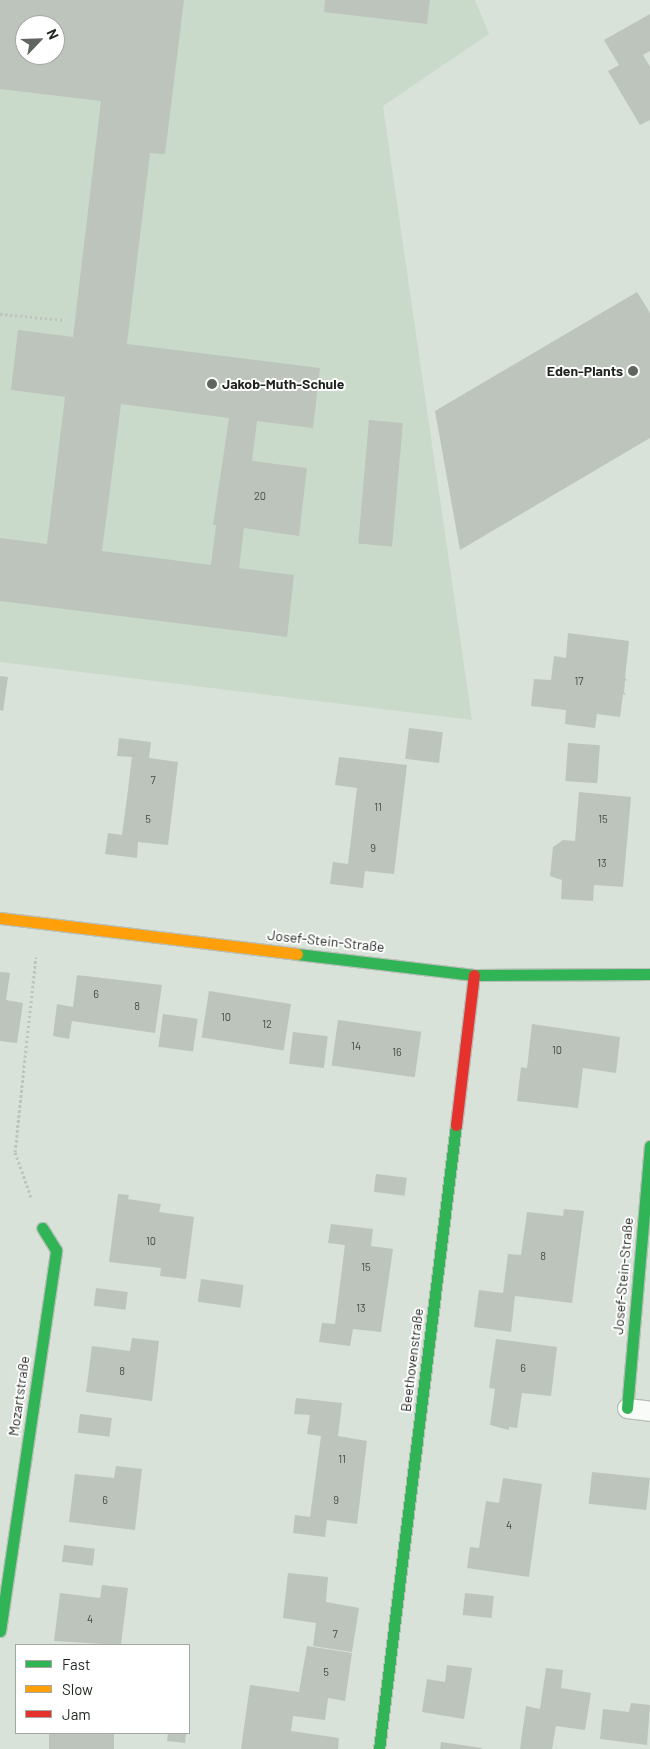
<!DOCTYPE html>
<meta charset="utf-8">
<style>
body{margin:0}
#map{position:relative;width:650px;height:1749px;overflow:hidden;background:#d8e2d8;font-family:Barlow,sans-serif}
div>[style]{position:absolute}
.built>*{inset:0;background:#cadaca}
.building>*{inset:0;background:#bcc4bc;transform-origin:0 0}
.path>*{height:3px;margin-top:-1.5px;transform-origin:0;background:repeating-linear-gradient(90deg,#bfc3bf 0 2.5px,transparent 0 5px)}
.roads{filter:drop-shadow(1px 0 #b8bfb8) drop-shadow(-1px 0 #b8bfb8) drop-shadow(0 1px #b8bfb8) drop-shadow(0 -1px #b8bfb8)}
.lane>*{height:19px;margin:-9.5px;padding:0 9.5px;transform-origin:9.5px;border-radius:9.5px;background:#f9fbf9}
.fast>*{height:11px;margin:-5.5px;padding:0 5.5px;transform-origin:5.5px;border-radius:5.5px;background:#30b455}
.slow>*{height:11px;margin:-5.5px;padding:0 5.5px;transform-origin:5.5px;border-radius:5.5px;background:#ff9f0a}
.jam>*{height:11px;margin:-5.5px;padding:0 5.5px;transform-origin:5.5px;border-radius:5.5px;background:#e5322d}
.dots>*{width:14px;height:14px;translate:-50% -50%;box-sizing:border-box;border:2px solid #fff;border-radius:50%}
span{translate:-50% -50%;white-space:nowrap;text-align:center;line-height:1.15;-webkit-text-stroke:4px #fff;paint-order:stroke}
.number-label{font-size:11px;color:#464c46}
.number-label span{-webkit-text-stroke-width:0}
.poi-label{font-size:14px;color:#1e241e;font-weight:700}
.right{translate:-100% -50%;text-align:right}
.left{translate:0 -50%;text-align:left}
.street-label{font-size:14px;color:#1e241e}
.legend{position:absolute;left:15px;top:1644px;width:175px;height:90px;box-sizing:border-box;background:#fff;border:1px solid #a5a7a5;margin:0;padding:6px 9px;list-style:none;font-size:15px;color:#1e241e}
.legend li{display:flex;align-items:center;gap:10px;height:25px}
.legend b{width:25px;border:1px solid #a5a7a5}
.north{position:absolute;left:15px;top:15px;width:50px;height:50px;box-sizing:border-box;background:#fff;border:1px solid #a5a7a5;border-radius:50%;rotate:66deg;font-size:14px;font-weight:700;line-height:20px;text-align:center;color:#1e241e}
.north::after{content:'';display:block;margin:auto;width:18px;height:22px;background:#5f665f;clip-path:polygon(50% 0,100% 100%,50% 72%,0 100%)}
</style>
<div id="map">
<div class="built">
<i style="clip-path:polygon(evenodd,0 0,475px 0,489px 34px,383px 106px,472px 720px,0 662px,0 0,25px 25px,55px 25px,55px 55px,25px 55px,25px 25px)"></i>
</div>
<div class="building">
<i style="clip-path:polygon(evenodd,0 0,184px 0,165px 154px,150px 153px,127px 344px,320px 368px,313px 428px,257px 421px,252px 461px,307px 468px,299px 536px,244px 528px,239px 568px,294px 575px,287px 637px,0 601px,0 538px,47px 544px,65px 397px,11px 390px,18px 330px,73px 337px,101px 101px,0 89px,0 0,25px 25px,55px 25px,55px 55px,25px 55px,25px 25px,0 0,121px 404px,229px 418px,213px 525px,216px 525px,211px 565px,102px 551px,121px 404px)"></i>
<i style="clip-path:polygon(325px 0,430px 0,427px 24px,324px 12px)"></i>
<i style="clip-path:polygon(650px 14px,650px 51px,643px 55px,650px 67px,650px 120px,640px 125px,608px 71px,619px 65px,604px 40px)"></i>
<i style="clip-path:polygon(637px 292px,650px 313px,650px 438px,460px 550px,435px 411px)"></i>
<i style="left:369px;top:420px;width:34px;height:124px;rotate:5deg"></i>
<i style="clip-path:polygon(568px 633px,629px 641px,625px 678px,628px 681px,625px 680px,624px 692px,626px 695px,623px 694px,620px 717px,597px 714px,595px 728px,565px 724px,566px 710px,531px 706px,534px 679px,551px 680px,554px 656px,566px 658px)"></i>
<i style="clip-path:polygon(0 676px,8px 677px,3px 711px,0 710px)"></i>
<i style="left:409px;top:728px;width:34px;height:31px;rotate:7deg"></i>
<i style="clip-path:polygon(119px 738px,151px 742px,149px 758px,178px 762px,168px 845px,138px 842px,137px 858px,105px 854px,108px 833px,122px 835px,127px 798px,132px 757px,117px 756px)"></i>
<i style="left:568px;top:743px;width:32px;height:38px;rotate:4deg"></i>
<i style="clip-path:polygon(339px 757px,407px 765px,394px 874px,365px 871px,363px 888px,330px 884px,333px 862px,348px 864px,357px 788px,335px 785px)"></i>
<i style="clip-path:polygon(579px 792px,631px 797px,623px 887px,594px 885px,593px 901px,561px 899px,562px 880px,550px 876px,553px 847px,563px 840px,575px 841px)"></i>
<i style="clip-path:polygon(0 972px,10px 973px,6px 1000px,23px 1003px,17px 1043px,0 1041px)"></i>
<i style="clip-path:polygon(77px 975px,162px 985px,155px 1033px,72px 1021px,69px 1039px,53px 1036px,57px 1004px,73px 1007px)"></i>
<i style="left:209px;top:991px;width:83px;height:47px;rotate:9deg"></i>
<i style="left:163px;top:1014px;width:35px;height:33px;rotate:8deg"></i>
<i style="left:338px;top:1020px;width:84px;height:46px;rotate:8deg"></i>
<i style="clip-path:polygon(532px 1024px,620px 1037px,616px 1073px,583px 1068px,578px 1108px,517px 1101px,521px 1067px,527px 1068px)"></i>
<i style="left:293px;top:1032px;width:35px;height:32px;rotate:7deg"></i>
<i style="left:376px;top:1174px;width:31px;height:18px;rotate:7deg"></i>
<i style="clip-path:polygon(118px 1194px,129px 1195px,128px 1199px,161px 1204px,159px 1212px,194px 1217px,186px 1279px,160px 1276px,161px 1268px,109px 1262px)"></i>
<i style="clip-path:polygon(564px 1209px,584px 1211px,572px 1303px,515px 1296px,511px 1332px,474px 1327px,479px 1290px,503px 1293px,508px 1254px,521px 1255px,527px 1212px,563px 1216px)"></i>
<i style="clip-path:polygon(331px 1224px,373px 1229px,371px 1246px,393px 1249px,381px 1332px,353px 1329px,350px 1346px,319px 1342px,322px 1323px,335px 1324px,345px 1245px,328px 1243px)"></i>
<i style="left:201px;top:1279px;width:43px;height:23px;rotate:8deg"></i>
<i style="left:96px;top:1288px;width:32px;height:18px;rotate:7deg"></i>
<i style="clip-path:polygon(132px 1338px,159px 1341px,152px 1401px,86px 1392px,92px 1346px,130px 1351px)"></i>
<i style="clip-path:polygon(496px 1339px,557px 1347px,551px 1396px,522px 1393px,517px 1428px,509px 1427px,509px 1430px,490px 1425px,495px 1389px,489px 1388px)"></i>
<i style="clip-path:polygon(296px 1398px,342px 1403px,338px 1436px,367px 1441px,357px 1524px,327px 1520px,325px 1537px,293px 1533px,295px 1515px,310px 1517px,321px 1436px,307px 1434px,310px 1415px,294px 1414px)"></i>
<i style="left:80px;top:1414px;width:32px;height:19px;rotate:7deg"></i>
<i style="clip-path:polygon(116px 1466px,142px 1469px,135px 1530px,69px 1522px,75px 1474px,114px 1478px)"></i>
<i style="left:592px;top:1472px;width:58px;height:32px;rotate:6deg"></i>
<i style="clip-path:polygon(503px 1478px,542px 1484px,529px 1577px,467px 1568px,470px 1547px,479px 1548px,486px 1501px,499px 1503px)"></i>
<i style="left:64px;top:1545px;width:31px;height:17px;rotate:7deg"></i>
<i style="clip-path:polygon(288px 1573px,328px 1577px,326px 1602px,359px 1608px,352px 1652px,313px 1646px,316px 1623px,283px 1618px)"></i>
<i style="clip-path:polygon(102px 1585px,128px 1588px,121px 1645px,54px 1641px,60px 1593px,100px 1598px)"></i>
<i style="left:465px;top:1593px;width:29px;height:22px;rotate:6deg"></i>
<i style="clip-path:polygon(307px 1646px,352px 1653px,345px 1701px,328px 1698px,325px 1720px,293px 1716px,291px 1731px,339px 1738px,338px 1749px,241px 1749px,250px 1685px,299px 1692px)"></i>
<i style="clip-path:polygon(447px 1665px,472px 1668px,464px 1719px,422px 1712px,427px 1679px,445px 1682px)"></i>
<i style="clip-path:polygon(546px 1668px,563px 1670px,561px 1688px,591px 1693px,585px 1730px,556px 1726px,552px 1749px,520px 1749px,526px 1706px,540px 1709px)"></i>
<i style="clip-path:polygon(631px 1703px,650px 1705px,647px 1745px,600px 1739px,603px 1709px,629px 1712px)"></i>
<i style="left:49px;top:1733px;width:65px;height:16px"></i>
<i style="clip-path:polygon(168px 1733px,186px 1733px,185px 1743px,167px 1741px)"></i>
<i style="clip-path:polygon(441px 1742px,482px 1748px,482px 1749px,440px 1749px)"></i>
</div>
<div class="path">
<i style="left:0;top:314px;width:65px;rotate:5.3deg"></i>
<i style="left:31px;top:1197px;width:48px;rotate:-109.6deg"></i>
<i style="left:15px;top:1152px;width:196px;rotate:-83.9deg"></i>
</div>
<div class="roads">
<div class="lane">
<i style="left:627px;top:1408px;width:23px;rotate:7deg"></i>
</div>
<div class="fast">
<i style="left:297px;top:954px;width:178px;rotate:6.8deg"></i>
<i style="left:474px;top:975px;width:176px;rotate:-0.3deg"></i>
<i style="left:627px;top:1408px;width:263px;rotate:-85deg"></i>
<i style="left:0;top:1631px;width:385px;rotate:-81.6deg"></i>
<i style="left:56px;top:1250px;width:26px;rotate:-122deg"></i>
<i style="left:379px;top:1749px;width:629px;rotate:-82.97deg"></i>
</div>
<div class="slow">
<i style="left:0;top:918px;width:299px;rotate:6.9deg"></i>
</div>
<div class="jam">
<i style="left:456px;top:1125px;width:151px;rotate:-83.2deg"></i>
</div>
</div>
<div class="dots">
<i style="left:633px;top:371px;background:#5f665f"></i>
<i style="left:212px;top:384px;background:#5f665f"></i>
</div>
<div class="number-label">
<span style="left:260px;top:496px">20</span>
<span style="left:579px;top:681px">17</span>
<span style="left:153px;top:780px">7</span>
<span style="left:378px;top:807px">11</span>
<span style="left:148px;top:819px">5</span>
<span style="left:603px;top:819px">15</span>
<span style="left:373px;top:848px">9</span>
<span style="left:602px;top:863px">13</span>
<span style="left:96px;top:994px">6</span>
<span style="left:137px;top:1006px">8</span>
<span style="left:226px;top:1017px">10</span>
<span style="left:267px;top:1024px">12</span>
<span style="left:356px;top:1046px">14</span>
<span style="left:557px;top:1050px">10</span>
<span style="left:397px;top:1052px">16</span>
<span style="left:151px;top:1241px">10</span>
<span style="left:543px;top:1256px">8</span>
<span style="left:366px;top:1267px">15</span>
<span style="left:361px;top:1308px">13</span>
<span style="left:523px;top:1368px">6</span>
<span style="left:122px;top:1371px">8</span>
<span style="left:342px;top:1459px">11</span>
<span style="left:105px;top:1500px">6</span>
<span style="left:336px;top:1500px">9</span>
<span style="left:509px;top:1525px">4</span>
<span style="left:90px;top:1619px">4</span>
<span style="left:335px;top:1634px">7</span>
<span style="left:326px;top:1672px">5</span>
</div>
<div class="poi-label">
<span class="right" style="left:623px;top:371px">Eden-Plants</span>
<span class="left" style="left:222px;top:384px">Jakob-Muth-Schule</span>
</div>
<div class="street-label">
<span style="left:326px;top:941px;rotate:6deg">Josef-Stein-Straße</span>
<span style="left:623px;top:1276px;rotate:-85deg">Josef-Stein-Straße</span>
<span style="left:412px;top:1360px;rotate:-83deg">Beethovenstraße</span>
<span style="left:19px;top:1396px;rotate:-82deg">Mozartstraße</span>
</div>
<ul class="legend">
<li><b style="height:6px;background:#30b455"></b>Fast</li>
<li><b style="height:6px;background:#ff9f0a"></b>Slow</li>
<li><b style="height:6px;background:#e5322d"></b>Jam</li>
</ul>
<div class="north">N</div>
</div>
